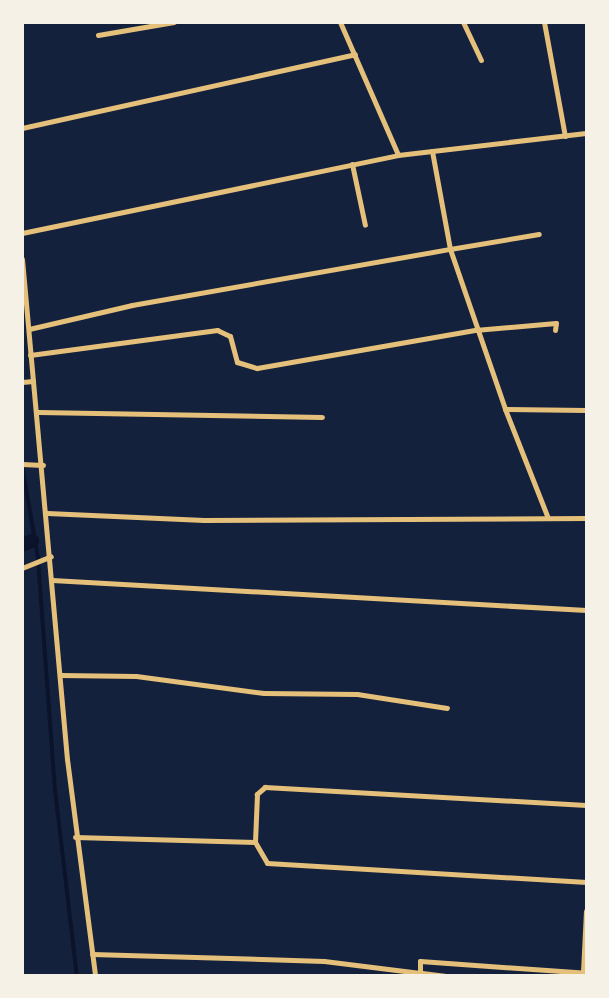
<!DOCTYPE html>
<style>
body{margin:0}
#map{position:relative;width:609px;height:998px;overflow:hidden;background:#14213d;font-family:"Crimson Pro",serif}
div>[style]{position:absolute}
.stream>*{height:4px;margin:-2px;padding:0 2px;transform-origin:2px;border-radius:2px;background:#0b132b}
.canal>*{height:14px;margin:-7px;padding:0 7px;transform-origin:7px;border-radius:7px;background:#0b132b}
.minor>*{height:5px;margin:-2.5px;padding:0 2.5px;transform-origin:2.5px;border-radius:2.5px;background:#e5c07b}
span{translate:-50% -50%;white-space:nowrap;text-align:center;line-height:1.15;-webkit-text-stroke:5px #f6f1e7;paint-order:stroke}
.frame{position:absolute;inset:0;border:24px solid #f6f1e7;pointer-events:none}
</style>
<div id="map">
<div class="stream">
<i style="left:22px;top:465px;width:95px;rotate:80.3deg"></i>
<i style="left:38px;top:559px;width:232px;rotate:85.8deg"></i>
<i style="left:55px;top:790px;width:187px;rotate:83.3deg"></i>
</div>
<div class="canal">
<i style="left:22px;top:545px;width:11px;rotate:-22deg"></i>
</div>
<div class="minor">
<i style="left:340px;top:22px;width:145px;rotate:66.4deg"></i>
<i style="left:463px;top:22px;width:42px;rotate:64.7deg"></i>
<i style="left:544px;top:22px;width:116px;rotate:79.6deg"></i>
<i style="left:98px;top:35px;width:77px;rotate:-9.7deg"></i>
<i style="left:22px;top:128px;width:341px;rotate:-12.5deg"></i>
<i style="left:432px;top:151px;width:100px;rotate:79.6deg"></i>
<i style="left:450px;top:249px;width:90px;rotate:-9.6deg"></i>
<i style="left:352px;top:164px;width:62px;rotate:78deg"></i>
<i style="left:22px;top:233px;width:384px;rotate:-11.7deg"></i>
<i style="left:398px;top:155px;width:189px;rotate:-6.7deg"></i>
<i style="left:22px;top:259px;width:502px;rotate:84.86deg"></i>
<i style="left:67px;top:759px;width:219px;rotate:82.6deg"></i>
<i style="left:29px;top:329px;width:106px;rotate:-13.1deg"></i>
<i style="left:132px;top:305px;width:323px;rotate:-10deg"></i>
<i style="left:450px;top:249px;width:169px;rotate:71deg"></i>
<i style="left:505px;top:409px;width:81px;rotate:0.7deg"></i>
<i style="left:30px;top:355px;width:189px;rotate:-7.6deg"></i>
<i style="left:217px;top:330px;width:14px;rotate:25deg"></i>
<i style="left:230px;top:336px;width:27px;rotate:75deg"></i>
<i style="left:237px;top:362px;width:21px;rotate:17deg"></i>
<i style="left:257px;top:368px;width:221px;rotate:-9.9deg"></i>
<i style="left:475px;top:330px;width:81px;rotate:-4.9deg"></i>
<i style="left:556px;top:323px;width:7px;rotate:98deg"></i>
<i style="left:22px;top:382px;width:11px;rotate:-5deg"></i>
<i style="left:505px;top:409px;width:117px;rotate:68.5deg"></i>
<i style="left:38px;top:412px;width:284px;rotate:1deg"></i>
<i style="left:22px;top:464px;width:21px;rotate:3deg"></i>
<i style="left:47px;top:513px;width:157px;rotate:2.6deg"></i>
<i style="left:204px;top:520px;width:382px;rotate:-0.3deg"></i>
<i style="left:22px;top:568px;width:31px;rotate:-22deg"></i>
<i style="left:52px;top:580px;width:535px;rotate:3.22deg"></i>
<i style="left:60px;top:675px;width:76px;rotate:0.8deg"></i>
<i style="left:136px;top:676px;width:129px;rotate:7.6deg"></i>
<i style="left:264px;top:693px;width:93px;rotate:0.6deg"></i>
<i style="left:357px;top:694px;width:91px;rotate:8.8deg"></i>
<i style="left:586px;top:805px;width:322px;rotate:-176.8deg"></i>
<i style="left:265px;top:787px;width:11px;rotate:139deg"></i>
<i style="left:257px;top:794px;width:48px;rotate:92.4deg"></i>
<i style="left:255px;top:842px;width:24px;rotate:60deg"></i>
<i style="left:267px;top:863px;width:320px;rotate:3.4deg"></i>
<i style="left:75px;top:837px;width:180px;rotate:1.6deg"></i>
<i style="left:92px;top:954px;width:232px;rotate:1.7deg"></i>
<i style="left:324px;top:961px;width:97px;rotate:7.1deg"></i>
<i style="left:583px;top:972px;width:61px;rotate:-87.2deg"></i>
<i style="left:446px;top:976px;width:26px;rotate:-173deg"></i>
<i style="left:420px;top:973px;width:12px;rotate:-90deg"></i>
<i style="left:420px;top:961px;width:166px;rotate:4.1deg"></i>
</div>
<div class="frame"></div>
</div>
